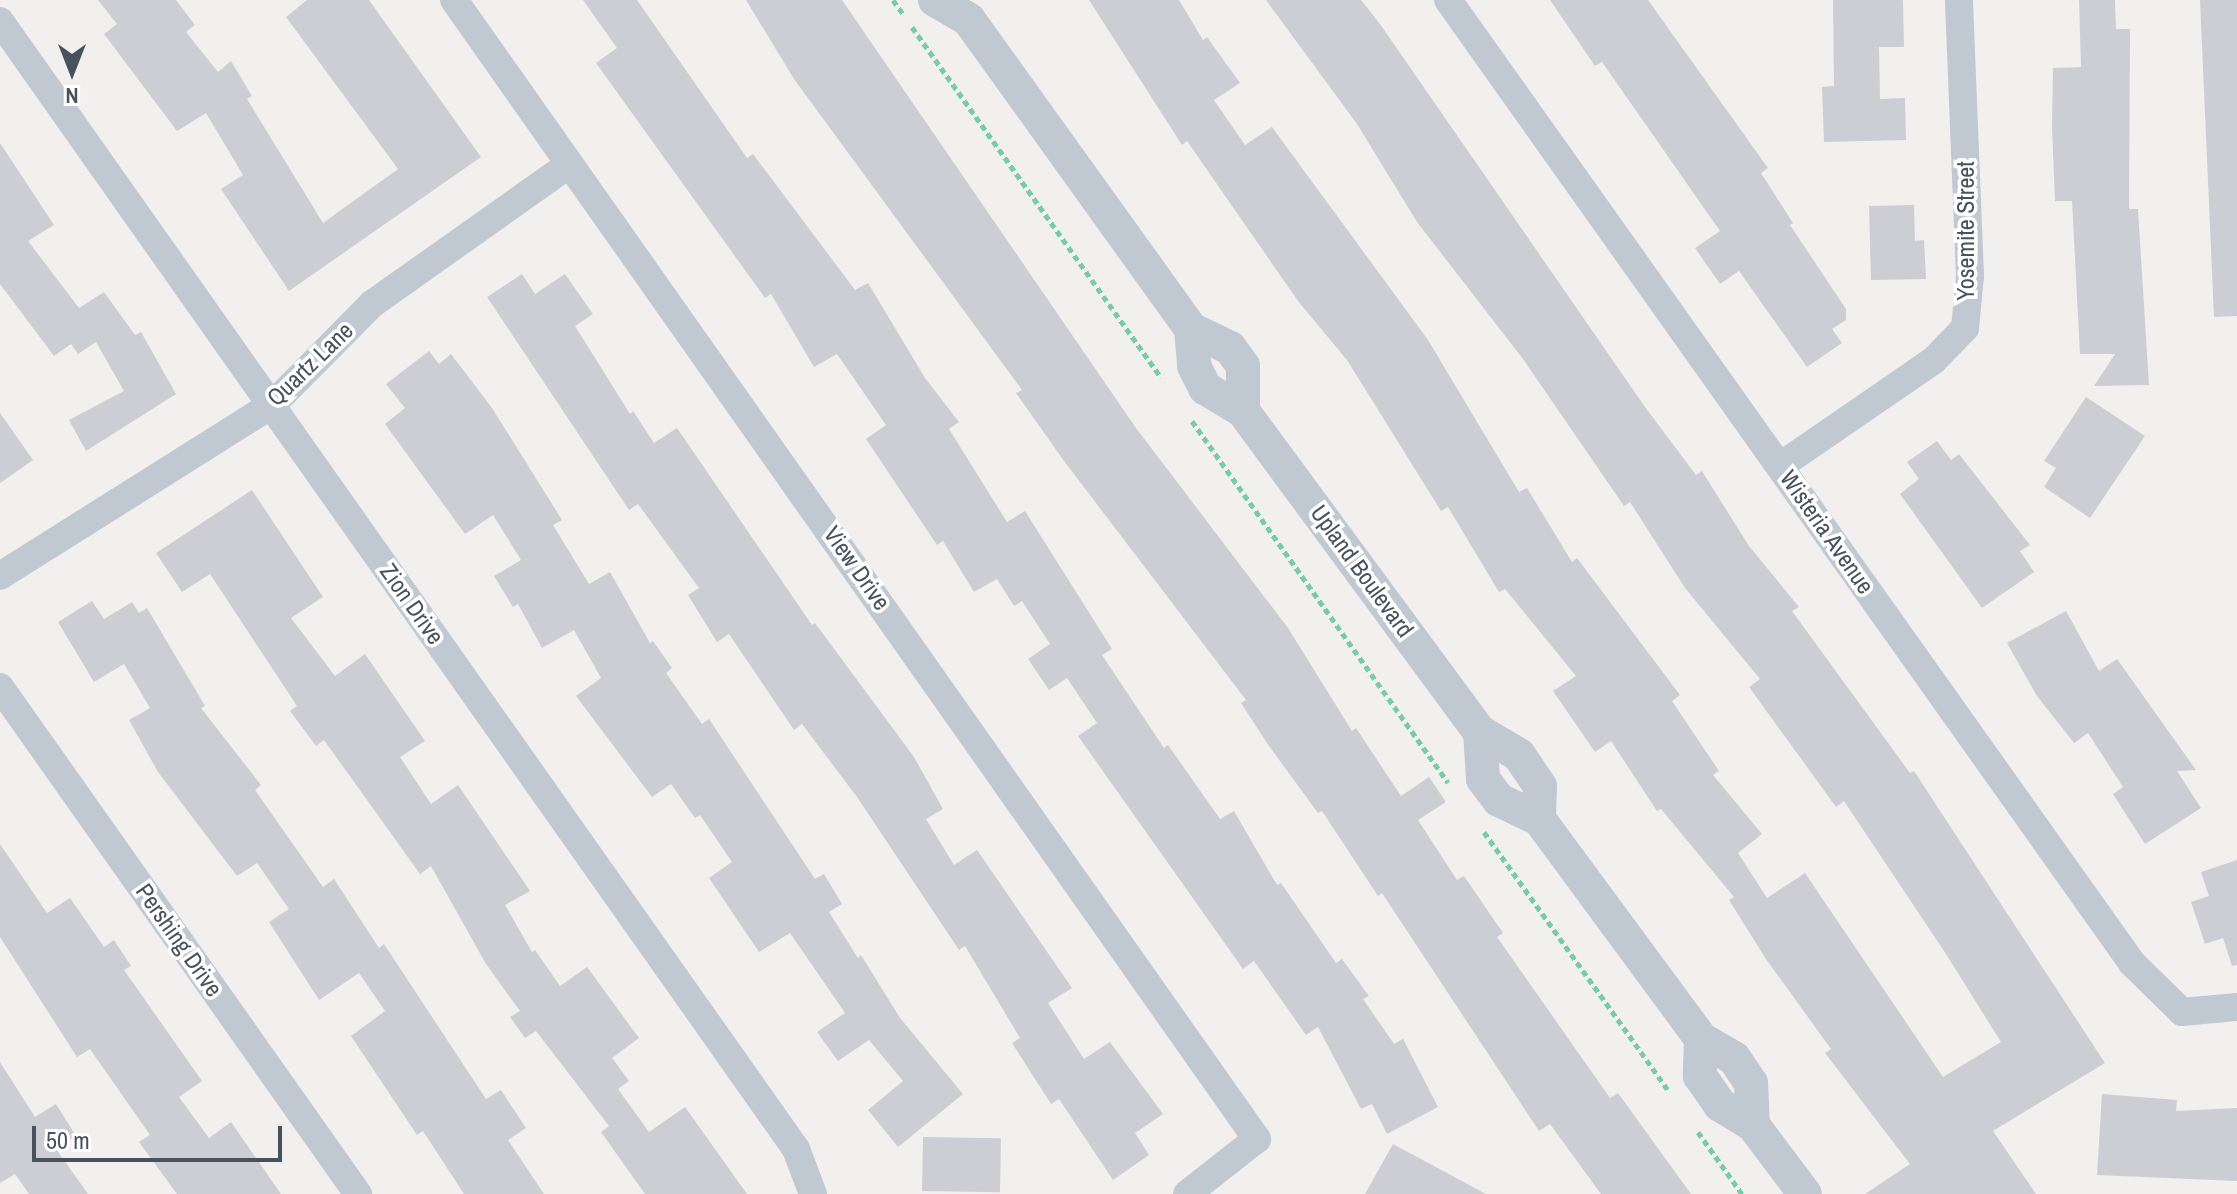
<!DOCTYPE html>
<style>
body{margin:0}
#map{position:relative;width:2237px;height:1194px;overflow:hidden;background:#f2efef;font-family:"Archivo Narrow",sans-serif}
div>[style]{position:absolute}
.building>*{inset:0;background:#ccced4;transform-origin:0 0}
.path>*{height:5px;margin-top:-2.5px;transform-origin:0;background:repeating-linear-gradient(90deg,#78cba6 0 6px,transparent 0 10px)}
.minor>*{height:28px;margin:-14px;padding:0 14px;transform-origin:14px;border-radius:14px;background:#c0c9d1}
.tertiary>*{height:34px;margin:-17px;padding:0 17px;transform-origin:17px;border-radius:17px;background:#c0c9d1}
span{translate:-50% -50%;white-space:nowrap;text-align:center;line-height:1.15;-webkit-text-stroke:7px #fff;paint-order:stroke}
.street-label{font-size:24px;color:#48525c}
.north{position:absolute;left:32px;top:32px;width:80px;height:80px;-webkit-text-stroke:6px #fff;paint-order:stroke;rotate:180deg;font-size:22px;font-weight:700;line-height:32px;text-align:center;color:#48525c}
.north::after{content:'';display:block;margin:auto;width:28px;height:36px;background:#48525c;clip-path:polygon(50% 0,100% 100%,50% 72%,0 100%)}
.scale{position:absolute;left:32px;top:1126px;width:250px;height:36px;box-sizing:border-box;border:4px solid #48525c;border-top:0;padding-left:10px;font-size:24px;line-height:28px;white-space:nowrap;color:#48525c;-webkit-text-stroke:6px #fff;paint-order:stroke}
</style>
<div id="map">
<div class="building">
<i style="clip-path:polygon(98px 0,176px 0,195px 25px,186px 32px,218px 72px,231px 61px,252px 96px,247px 99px,323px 223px,398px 169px,286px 17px,307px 0,369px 0,481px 157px,289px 291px,221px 189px,243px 175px,206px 113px,177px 131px,104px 34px,117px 24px)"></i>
<i style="clip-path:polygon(583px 0,637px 0,747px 158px,753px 154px,855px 290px,868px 283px,925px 378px,959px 422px,949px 429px,1007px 522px,1025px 511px,1112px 649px,1102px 655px,1164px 748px,1168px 745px,1220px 819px,1234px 811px,1277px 885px,1281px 883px,1336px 963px,1342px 959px,1369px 996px,1363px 999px,1394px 1044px,1403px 1039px,1438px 1107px,1387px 1134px,1372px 1104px,1361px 1109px,1318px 1027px,1306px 1035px,1254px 961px,1243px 969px,1078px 736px,1097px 723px,1067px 678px,1049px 690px,1028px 659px,1050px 644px,1022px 601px,1014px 606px,997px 579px,974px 592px,943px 541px,937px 545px,866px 439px,886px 425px,837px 354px,814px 367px,771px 294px,765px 298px,596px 63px,617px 48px)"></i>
<i style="clip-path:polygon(746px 0,842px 0,1136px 428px,1288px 628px,1352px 731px,1356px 728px,1401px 796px,1429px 777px,1446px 802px,1418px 820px,1457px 880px,1464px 876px,1503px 933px,1497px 937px,1610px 1098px,1618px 1093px,1691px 1194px,1601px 1194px,1550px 1124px,1539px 1131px,1382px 893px,1378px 896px,1322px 811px,1318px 813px,1269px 746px,1241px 703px,1246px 700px,1064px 461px,1016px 393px,1022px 390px,794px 79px)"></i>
<i style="clip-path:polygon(1089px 0,1179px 0,1203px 40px,1207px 37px,1240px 83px,1214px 100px,1245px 145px,1272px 127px,1428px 340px,1519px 492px,1527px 488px,1572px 562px,1577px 558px,1680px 695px,1672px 701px,1719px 771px,1713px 775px,1762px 834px,1738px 853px,1767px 898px,1805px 873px,1943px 1077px,2001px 1042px,1946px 954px,1844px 801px,1836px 807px,1749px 687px,1760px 679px,1685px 588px,1630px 502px,1624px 506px,1523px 359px,1417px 222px,1357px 124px,1266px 0,1361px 0,1380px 24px,1645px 407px,1696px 475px,1702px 471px,1749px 546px,1799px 607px,1792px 611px,1910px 773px,1914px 771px,2105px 1063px,1993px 1131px,2036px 1194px,1865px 1194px,1910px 1164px,1825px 1053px,1831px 1049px,1766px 959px,1729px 900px,1734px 897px,1661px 809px,1657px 811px,1611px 741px,1595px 752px,1553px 691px,1576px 676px,1505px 589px,1499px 592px,1448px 507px,1441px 511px,1347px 360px,1298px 301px,1187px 141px,1182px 145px)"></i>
<i style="clip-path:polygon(1550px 0,1648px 0,1768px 168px,1761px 173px,1793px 223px,1790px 225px,1846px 309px,1846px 320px,1832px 329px,1842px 343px,1807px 367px,1739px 271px,1720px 284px,1695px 248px,1720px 231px,1602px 62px,1595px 66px)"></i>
<i style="clip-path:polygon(1833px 0,1903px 0,1904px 47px,1879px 47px,1880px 99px,1905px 98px,1906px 140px,1824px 142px,1822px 87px,1834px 86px)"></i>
<i style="clip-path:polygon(2079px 0,2115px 0,2116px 29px,2130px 29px,2129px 209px,2138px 209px,2149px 385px,2094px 386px,2115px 354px,2080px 354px,2072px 201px,2055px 201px,2052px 127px,2053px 68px,2081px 67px)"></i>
<i style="clip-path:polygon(2200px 0,2237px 0,2237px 316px,2214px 317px)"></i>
<i style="clip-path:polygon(0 143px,54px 225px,28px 241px,79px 308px,104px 292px,135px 335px,141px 332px,176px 394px,86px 451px,69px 420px,124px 391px,96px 342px,78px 354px,71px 344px,54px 356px,0 284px)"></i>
<i style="clip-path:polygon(1914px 205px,1915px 241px,1924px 240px,1926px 279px,1871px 280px,1869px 206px)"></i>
<i style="clip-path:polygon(522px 274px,535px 294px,565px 274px,593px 314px,575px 326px,630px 414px,633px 411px,654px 443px,677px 428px,812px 625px,815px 623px,914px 757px,943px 809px,926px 819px,954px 865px,977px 850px,1072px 988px,1048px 1003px,1084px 1059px,1110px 1042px,1163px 1114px,1135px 1133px,1149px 1155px,1113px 1180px,1059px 1099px,1051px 1104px,1012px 1043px,1020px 1038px,965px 946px,959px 950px,857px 797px,802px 724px,794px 730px,729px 634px,717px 642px,688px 595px,699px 588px,638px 504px,629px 510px,487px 297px)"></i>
<i style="clip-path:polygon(429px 351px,439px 364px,451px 354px,492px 408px,562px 520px,553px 525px,589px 584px,610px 572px,650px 643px,653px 641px,672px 668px,666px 673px,702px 724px,709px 719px,815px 879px,824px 874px,842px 904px,829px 912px,858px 958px,861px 955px,900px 1018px,963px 1094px,898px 1147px,868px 1110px,903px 1081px,869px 1040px,838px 1061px,817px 1032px,845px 1013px,790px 933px,759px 952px,709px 878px,732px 862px,700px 815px,695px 818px,671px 784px,652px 797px,576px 696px,601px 678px,574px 630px,542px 648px,518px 604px,513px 607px,494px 576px,521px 560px,493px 515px,465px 534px,385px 424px,405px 408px,386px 384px)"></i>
<i style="clip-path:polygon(2086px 397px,2145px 436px,2090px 518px,2044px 487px,2056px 468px,2044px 461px)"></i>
<i style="clip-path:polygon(0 413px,33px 460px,0 483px)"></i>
<i style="clip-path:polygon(1937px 441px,1951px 460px,1959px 454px,2030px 545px,2020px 551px,2034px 572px,1982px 608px,1900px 494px,1919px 479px,1907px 462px)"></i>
<i style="clip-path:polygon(252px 490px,323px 597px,291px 618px,335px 676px,365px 654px,425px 741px,400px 757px,431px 804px,458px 785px,530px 891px,505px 905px,532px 952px,535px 950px,560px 986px,587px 967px,639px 1038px,612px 1058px,629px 1081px,618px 1089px,649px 1132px,685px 1107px,747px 1194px,645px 1194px,601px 1132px,609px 1126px,536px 1031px,525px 1038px,510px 1017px,520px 1011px,486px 964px,431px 866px,420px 874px,324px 740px,316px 746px,290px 711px,297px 706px,210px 574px,182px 592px,156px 553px)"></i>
<i style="clip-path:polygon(92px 601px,104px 619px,132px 602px,139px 613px,147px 608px,205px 706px,201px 708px,261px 785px,255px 790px,323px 887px,334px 879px,379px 948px,384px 944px,486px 1099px,501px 1090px,526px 1128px,508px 1140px,544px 1194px,464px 1194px,423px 1131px,417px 1135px,351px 1036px,385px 1011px,359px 973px,319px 1000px,269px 922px,289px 909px,257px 863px,237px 876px,158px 772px,129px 720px,150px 708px,124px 664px,94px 682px,58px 622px)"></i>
<i style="clip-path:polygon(2066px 611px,2099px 671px,2117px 659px,2196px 770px,2177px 771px,2201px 808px,2145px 844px,2113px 794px,2123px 787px,2088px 733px,2074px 743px,2037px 696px,2007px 643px)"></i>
<i style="clip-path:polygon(0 844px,47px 913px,70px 898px,104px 947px,114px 940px,131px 966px,124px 970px,202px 1081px,179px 1097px,209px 1138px,231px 1122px,281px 1194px,177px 1194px,139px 1142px,150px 1135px,90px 1049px,77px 1057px,0 937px)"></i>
<i style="clip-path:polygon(2237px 860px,2237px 965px,2232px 966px,2223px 938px,2205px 944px,2191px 902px,2209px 896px,2201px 872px)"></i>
<i style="clip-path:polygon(0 1062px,35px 1117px,56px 1104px,76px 1136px,56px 1149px,88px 1194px,29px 1194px,15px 1174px,0 1183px)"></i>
<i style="clip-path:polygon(2102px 1094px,2177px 1100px,2176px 1111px,2237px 1108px,2237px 1181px,2097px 1175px)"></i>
<i style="left:923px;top:1137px;width:78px;height:54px;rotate:1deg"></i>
<i style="clip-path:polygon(1393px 1144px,1486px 1194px,1365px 1194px)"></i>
</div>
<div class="path">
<i style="left:893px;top:0;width:19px;rotate:54deg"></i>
<i style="left:912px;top:27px;width:430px;rotate:54.6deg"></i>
<i style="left:1192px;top:421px;width:443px;rotate:54.7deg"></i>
<i style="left:1484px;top:832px;width:318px;rotate:54.5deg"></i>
<i style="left:1698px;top:1132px;width:76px;rotate:54.6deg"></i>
</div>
<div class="minor">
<i style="left:454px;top:0;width:1394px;rotate:54.82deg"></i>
<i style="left:1257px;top:1139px;width:89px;rotate:141.8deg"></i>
<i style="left:1448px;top:0;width:1181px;rotate:54.61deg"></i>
<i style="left:2132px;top:963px;width:70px;rotate:44.4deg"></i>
<i style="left:2182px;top:1012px;width:55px;rotate:-5.2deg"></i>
<i style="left:0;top:21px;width:1381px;rotate:54.79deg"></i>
<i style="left:796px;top:1149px;width:48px;rotate:69.3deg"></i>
<i style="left:1780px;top:466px;width:186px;rotate:-34.5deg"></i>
<i style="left:1933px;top:361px;width:46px;rotate:-45.9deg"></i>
<i style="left:1965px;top:328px;width:52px;rotate:-84.5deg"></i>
<i style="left:1970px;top:276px;width:276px;rotate:-92.3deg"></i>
<i style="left:0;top:576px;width:321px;rotate:-32.2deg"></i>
<i style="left:272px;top:405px;width:142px;rotate:-45.3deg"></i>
<i style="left:372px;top:304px;width:242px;rotate:-35.3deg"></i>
<i style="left:0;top:687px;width:621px;rotate:54.77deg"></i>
</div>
<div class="tertiary">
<i style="left:935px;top:0;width:39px;rotate:30deg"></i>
<i style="left:969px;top:20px;width:380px;rotate:54.3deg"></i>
<i style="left:1191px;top:329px;width:43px;rotate:26deg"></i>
<i style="left:1230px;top:348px;width:22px;rotate:54deg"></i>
<i style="left:1243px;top:366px;width:45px;rotate:90deg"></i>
<i style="left:1191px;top:329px;width:37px;rotate:85deg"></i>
<i style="left:1194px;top:366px;width:25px;rotate:63deg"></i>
<i style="left:1205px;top:388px;width:44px;rotate:31.2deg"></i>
<i style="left:1243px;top:411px;width:399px;rotate:53.6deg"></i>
<i style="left:1480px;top:732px;width:45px;rotate:30.5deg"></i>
<i style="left:1519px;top:755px;width:37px;rotate:56deg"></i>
<i style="left:1540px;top:786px;width:33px;rotate:92deg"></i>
<i style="left:1480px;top:732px;width:47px;rotate:86.3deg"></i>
<i style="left:1483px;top:779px;width:26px;rotate:53deg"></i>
<i style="left:1499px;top:800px;width:44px;rotate:25.4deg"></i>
<i style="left:1539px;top:819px;width:273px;rotate:53.6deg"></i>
<i style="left:1701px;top:1039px;width:38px;rotate:30deg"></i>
<i style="left:1734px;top:1058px;width:30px;rotate:56deg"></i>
<i style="left:1751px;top:1083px;width:42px;rotate:87.3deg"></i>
<i style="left:1701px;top:1039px;width:37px;rotate:92deg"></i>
<i style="left:1700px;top:1076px;width:35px;rotate:55deg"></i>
<i style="left:1720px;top:1105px;width:39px;rotate:31deg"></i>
<i style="left:1753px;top:1125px;width:86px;rotate:53deg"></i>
</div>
<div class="street-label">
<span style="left:1966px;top:231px;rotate:-90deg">Yosemite Street</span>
<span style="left:310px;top:364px;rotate:-44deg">Quartz Lane</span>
<span style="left:1827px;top:532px;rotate:55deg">Wisteria Avenue</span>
<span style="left:857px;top:568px;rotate:55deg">View Drive</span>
<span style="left:1362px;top:571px;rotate:54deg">Upland Boulevard</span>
<span style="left:412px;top:604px;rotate:55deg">Zion Drive</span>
<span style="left:179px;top:940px;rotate:55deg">Pershing Drive</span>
</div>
<div class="north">N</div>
<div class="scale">50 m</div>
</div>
